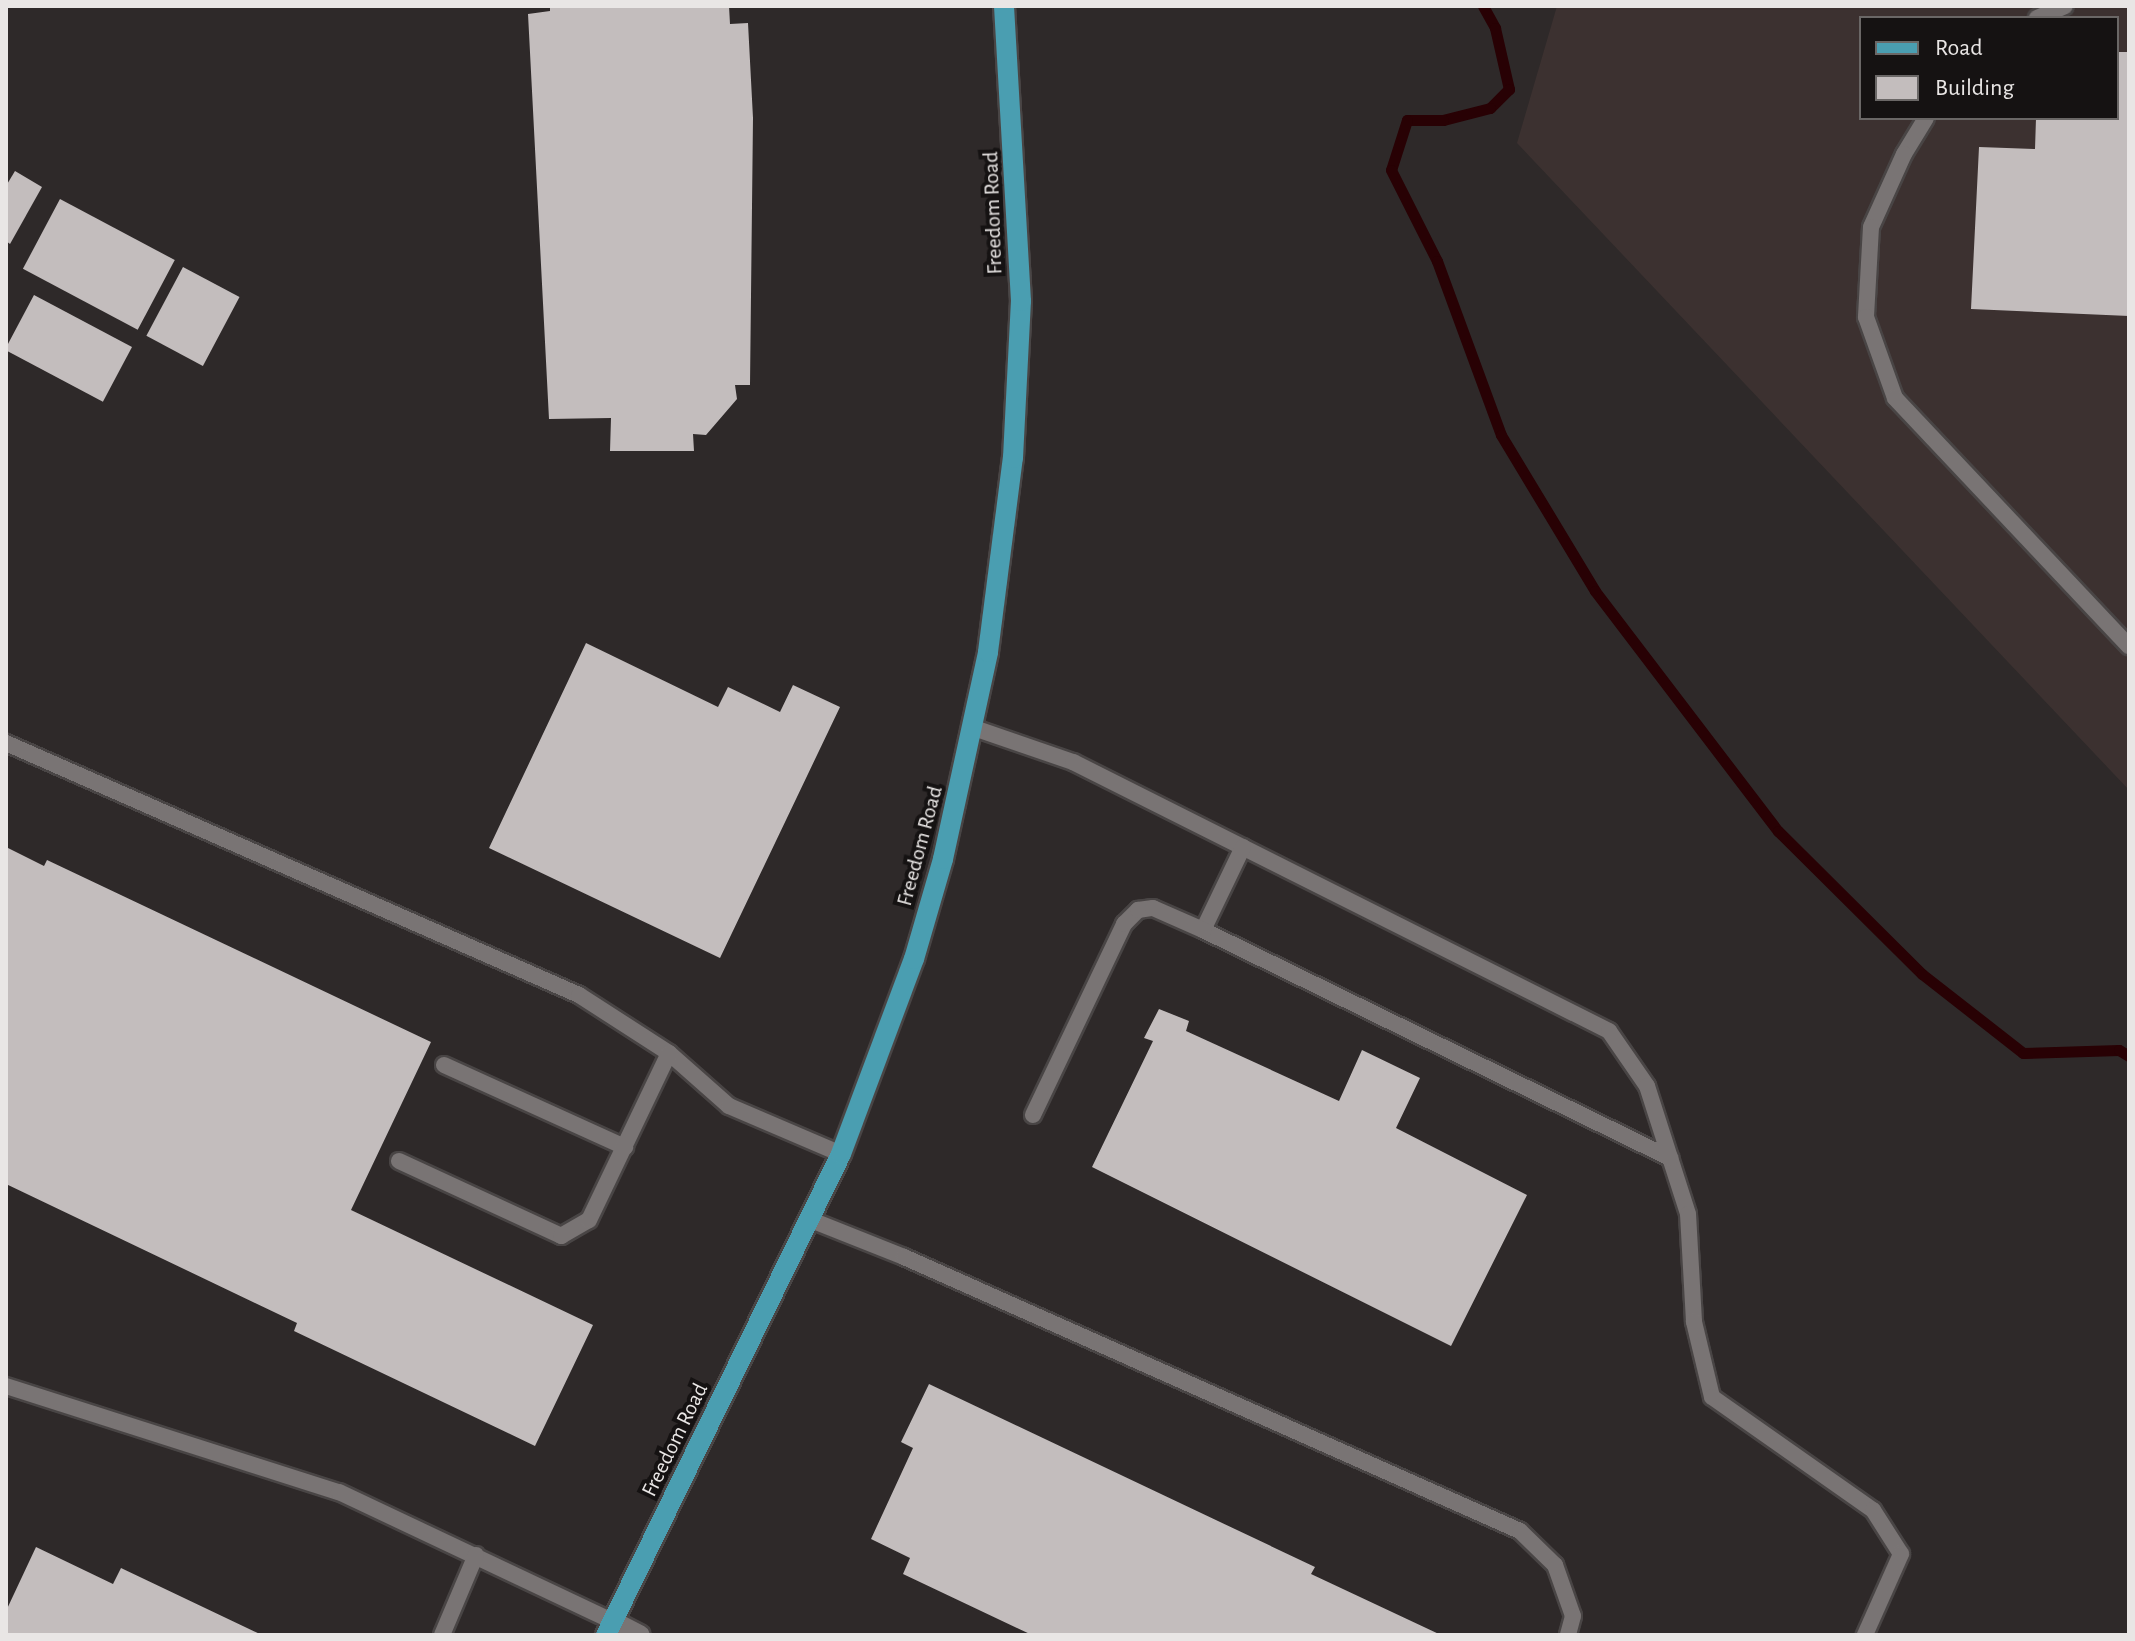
<!DOCTYPE html>
<style>
body{margin:0}
#map{position:relative;width:2135px;height:1641px;overflow:hidden;background:#2e2929;font-family:"Alegreya Sans",sans-serif}
div>[style]{position:absolute}
.built>*{inset:0;background:#3c3130}
.stream>*{height:11px;margin:-5.5px;padding:0 5.5px;transform-origin:5.5px;border-radius:5.5px;background:#280104}
.building>*{inset:0;background:#c3bdbd;transform-origin:0 0}
.roads{filter:drop-shadow(2px 0 #494545) drop-shadow(-2px 0 #494545) drop-shadow(0 2px #494545) drop-shadow(0 -2px #494545)}
.service>*{height:16px;margin:-8px;padding:0 8px;transform-origin:8px;border-radius:8px;background:#797474}
.tertiary>*{height:20px;margin:-10px;padding:0 10px;transform-origin:10px;border-radius:10px;background:#797474}
.primary>*{height:20px;margin:-10px;padding:0 10px;transform-origin:10px;border-radius:10px;background:#4a9eb1}
span{translate:-50% -50%;white-space:nowrap;text-align:center;line-height:1.15;-webkit-text-stroke:8px #151212;paint-order:stroke}
.street-label{font-size:22px;color:#e9e6e5}
.frame{position:absolute;inset:0;border:8px solid #e9e6e5;pointer-events:none}
.legend{position:absolute;left:1859px;top:16px;width:260px;height:104px;box-sizing:border-box;background:#151212;border:2px solid #6a6766;margin:0;padding:10px 14px;list-style:none;font-size:24px;color:#e9e6e5}
.legend li{display:flex;align-items:center;gap:16px;height:40px}
.legend b{width:40px;border:2px solid #6a6766}
</style>
<div id="map">
<div class="built">
<i style="clip-path:polygon(evenodd,1557px 6px,2129px 6px,2129px 790px,1517px 143px,1557px 6px,1861px 18px,2117px 18px,2117px 118px,1861px 118px,1861px 18px)"></i>
</div>
<div class="stream">
<i style="left:1483px;top:6px;width:25px;rotate:61deg"></i>
<i style="left:1495px;top:28px;width:63px;rotate:77.1deg"></i>
<i style="left:1509px;top:89px;width:27px;rotate:135deg"></i>
<i style="left:1490px;top:108px;width:49px;rotate:165.7deg"></i>
<i style="left:1443px;top:120px;width:36px;rotate:180deg"></i>
<i style="left:1407px;top:120px;width:52px;rotate:107.7deg"></i>
<i style="left:1391px;top:170px;width:102px;rotate:63.2deg"></i>
<i style="left:1437px;top:261px;width:185px;rotate:69.8deg"></i>
<i style="left:1501px;top:435px;width:182px;rotate:58.9deg"></i>
<i style="left:1595px;top:591px;width:302px;rotate:52.7deg"></i>
<i style="left:1778px;top:831px;width:203px;rotate:44.8deg"></i>
<i style="left:1922px;top:974px;width:128px;rotate:38deg"></i>
<i style="left:2023px;top:1053px;width:96px;rotate:-1.8deg"></i>
<i style="left:2119px;top:1050px;width:12px;rotate:31deg"></i>
</div>
<div class="building">
<i style="clip-path:polygon(550px 6px,729px 6px,730px 24px,748px 23px,753px 118px,750px 385px,735px 385px,737px 399px,706px 435px,693px 434px,694px 451px,610px 451px,611px 418px,549px 419px,528px 14px,550px 11px)"></i>
<i style="clip-path:polygon(2117px 52px,2129px 52px,2129px 316px,1971px 309px,1979px 147px,2035px 149px,2036px 118px,2117px 118px)"></i>
<i style="clip-path:polygon(15px 171px,42px 187px,10px 244px,6px 241px,6px 186px)"></i>
<i style="left:60px;top:199px;width:130px;height:79px;rotate:28deg"></i>
<i style="left:183px;top:267px;width:64px;height:78px;rotate:28deg"></i>
<i style="left:34px;top:295px;width:111px;height:62px;rotate:28deg"></i>
<i style="clip-path:polygon(586px 643px,718px 707px,728px 687px,780px 712px,793px 685px,840px 707px,720px 958px,489px 848px)"></i>
<i style="clip-path:polygon(6px 847px,44px 866px,47px 860px,431px 1042px,351px 1210px,593px 1325px,535px 1446px,294px 1331px,297px 1323px,6px 1184px)"></i>
<i style="clip-path:polygon(1159px 1009px,1189px 1021px,1186px 1031px,1339px 1101px,1362px 1050px,1420px 1078px,1396px 1128px,1527px 1195px,1451px 1346px,1092px 1167px,1153px 1041px,1144px 1038px)"></i>
<i style="clip-path:polygon(929px 1384px,1315px 1567px,1311px 1574px,1441px 1635px,1032px 1635px,903px 1574px,910px 1558px,871px 1539px,913px 1448px,901px 1442px)"></i>
<i style="clip-path:polygon(36px 1547px,113px 1584px,121px 1568px,262px 1635px,6px 1635px,6px 1611px)"></i>
</div>
<div class="roads">
<div class="service">
<i style="left:2037px;top:18px;width:30px;rotate:-23deg"></i>
<i style="left:1926px;top:118px;width:42px;rotate:121.4deg"></i>
<i style="left:1904px;top:154px;width:80px;rotate:114.3deg"></i>
<i style="left:1871px;top:227px;width:90px;rotate:93.2deg"></i>
<i style="left:1866px;top:317px;width:86px;rotate:70.3deg"></i>
<i style="left:1895px;top:398px;width:341px;rotate:46.7deg"></i>
<i style="left:974px;top:728px;width:105px;rotate:19deg"></i>
<i style="left:1073px;top:762px;width:600px;rotate:26.65deg"></i>
<i style="left:1609px;top:1031px;width:67px;rotate:55.4deg"></i>
<i style="left:1647px;top:1086px;width:134px;rotate:72.2deg"></i>
<i style="left:1688px;top:1214px;width:108px;rotate:86.8deg"></i>
<i style="left:1694px;top:1322px;width:77px;rotate:76.5deg"></i>
<i style="left:1712px;top:1397px;width:197px;rotate:35.1deg"></i>
<i style="left:1873px;top:1510px;width:52px;rotate:57.5deg"></i>
<i style="left:1901px;top:1554px;width:89px;rotate:114deg"></i>
<i style="left:6px;top:743px;width:626px;rotate:23.74deg"></i>
<i style="left:579px;top:995px;width:107px;rotate:32.8deg"></i>
<i style="left:669px;top:1053px;width:80px;rotate:41.5deg"></i>
<i style="left:729px;top:1106px;width:122px;rotate:23.2deg"></i>
<i style="left:1243px;top:847px;width:92px;rotate:115.7deg"></i>
<i style="left:1203px;top:930px;width:520px;rotate:26.02deg"></i>
<i style="left:444px;top:1065px;width:199px;rotate:24.4deg"></i>
<i style="left:1033px;top:1115px;width:212px;rotate:-64.5deg"></i>
<i style="left:1124px;top:924px;width:20px;rotate:-45deg"></i>
<i style="left:1138px;top:910px;width:15px;rotate:-8deg"></i>
<i style="left:1153px;top:908px;width:55px;rotate:23.7deg"></i>
<i style="left:399px;top:1161px;width:179px;rotate:24.8deg"></i>
<i style="left:561px;top:1236px;width:32px;rotate:-30deg"></i>
<i style="left:589px;top:1220px;width:185px;rotate:-64.4deg"></i>
<i style="left:811px;top:1220px;width:100px;rotate:21.7deg"></i>
<i style="left:904px;top:1257px;width:674px;rotate:23.98deg"></i>
<i style="left:1520px;top:1531px;width:49px;rotate:44.2deg"></i>
<i style="left:1555px;top:1565px;width:54px;rotate:70.6deg"></i>
<i style="left:1573px;top:1616px;width:20px;rotate:105deg"></i>
<i style="left:6px;top:1386px;width:349px;rotate:17.7deg"></i>
<i style="left:339px;top:1492px;width:302px;rotate:25.3deg"></i>
<i style="left:442px;top:1635px;width:87px;rotate:-67deg"></i>
</div>
<div class="tertiary">
<i style="left:612px;top:1621px;width:31px;rotate:27deg"></i>
</div>
<div class="primary">
<i style="left:606px;top:1635px;width:535px;rotate:-63.96deg"></i>
<i style="left:841px;top:1154px;width:208px;rotate:-69.5deg"></i>
<i style="left:914px;top:959px;width:104px;rotate:-73.8deg"></i>
<i style="left:943px;top:859px;width:212px;rotate:-77.7deg"></i>
<i style="left:988px;top:652px;width:196px;rotate:-82.7deg"></i>
<i style="left:1013px;top:458px;width:157px;rotate:-87.1deg"></i>
<i style="left:1021px;top:301px;width:295px;rotate:-93.3deg"></i>
</div>
</div>
<div class="street-label">
<span style="left:993px;top:213px;rotate:-92deg">Freedom Road</span>
<span style="left:920px;top:846px;rotate:-75deg">Freedom Road</span>
<span style="left:675px;top:1440px;rotate:-64deg">Freedom Road</span>
</div>
<div class="frame"></div>
<ul class="legend">
<li><b style="height:10px;background:#4a9eb1"></b>Road</li>
<li><b style="height:22px;background:#c3bdbd"></b>Building</li>
</ul>
</div>
